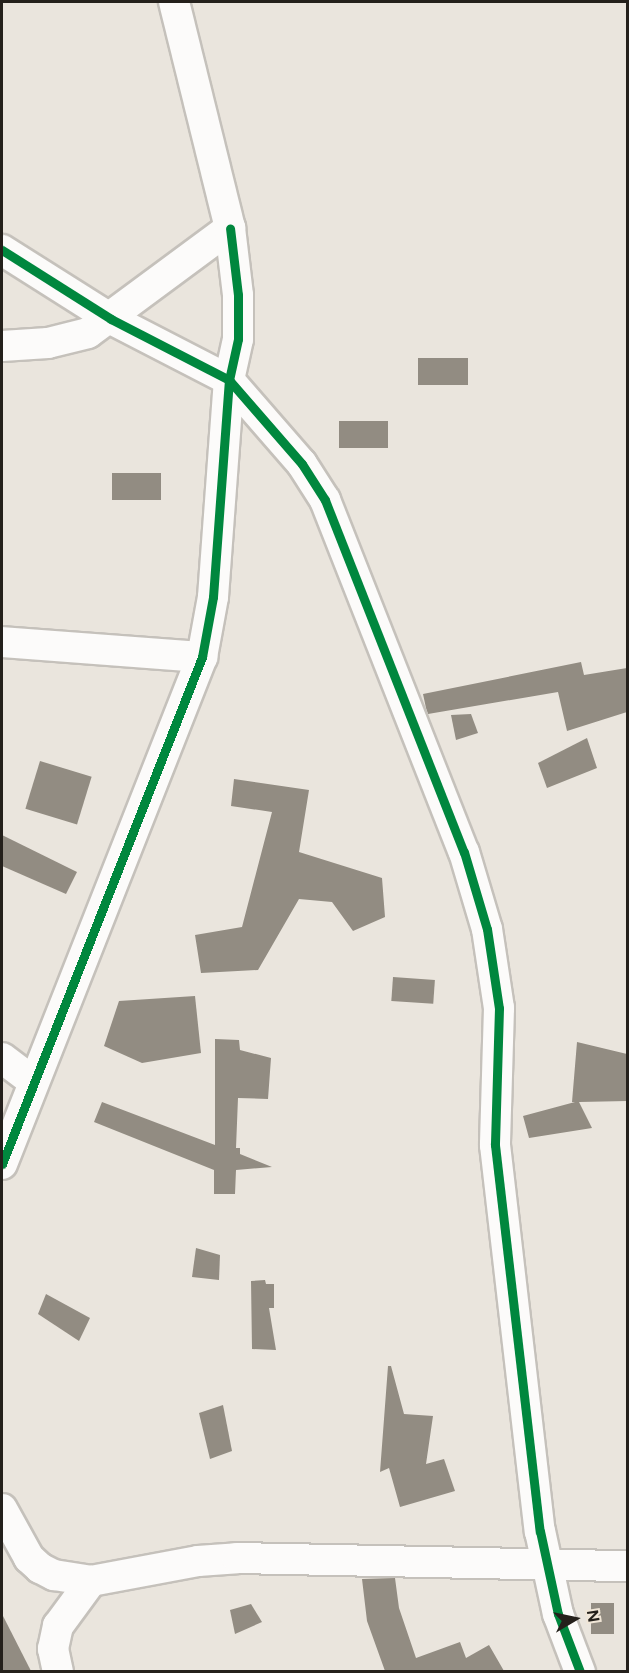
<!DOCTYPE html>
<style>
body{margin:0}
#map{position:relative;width:629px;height:1673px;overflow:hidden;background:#eae5dd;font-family:Figtree,sans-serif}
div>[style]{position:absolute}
.building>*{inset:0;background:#928c82;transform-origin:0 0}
.roads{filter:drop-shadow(2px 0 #c5c1bb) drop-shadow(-2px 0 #c5c1bb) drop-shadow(0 2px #c5c1bb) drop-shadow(0 -2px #c5c1bb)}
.minor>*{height:30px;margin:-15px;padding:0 15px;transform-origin:15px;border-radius:15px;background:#fcfbfa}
.cycleway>*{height:9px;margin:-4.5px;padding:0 4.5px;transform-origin:4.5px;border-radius:4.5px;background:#00873e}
span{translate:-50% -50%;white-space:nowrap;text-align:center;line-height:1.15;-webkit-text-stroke:6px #f0e6d7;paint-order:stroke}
.frame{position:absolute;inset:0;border:3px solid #24201b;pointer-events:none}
.north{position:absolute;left:545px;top:1589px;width:60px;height:60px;-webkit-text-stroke:4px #f0e6d7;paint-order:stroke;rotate:81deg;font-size:16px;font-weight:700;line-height:24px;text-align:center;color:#24201b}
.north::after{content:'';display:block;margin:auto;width:21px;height:27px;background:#24201b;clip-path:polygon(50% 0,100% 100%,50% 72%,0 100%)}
</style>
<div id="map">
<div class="building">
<i style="left:418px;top:358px;width:50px;height:27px"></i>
<i style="left:339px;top:421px;width:49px;height:27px"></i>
<i style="left:112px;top:473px;width:49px;height:27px"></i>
<i style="clip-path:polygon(581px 662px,584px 675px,627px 668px,627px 712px,567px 731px,558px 692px,428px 714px,426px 708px,423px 694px)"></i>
<i style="clip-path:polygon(471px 714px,478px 733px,456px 740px,451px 715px)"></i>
<i style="clip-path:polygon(587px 738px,597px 768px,547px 788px,538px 763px)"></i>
<i style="left:40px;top:761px;width:54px;height:50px;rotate:17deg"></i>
<i style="clip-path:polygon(234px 779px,309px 790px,299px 852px,382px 878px,385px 917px,353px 931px,332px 902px,299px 899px,258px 970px,201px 973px,195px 935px,242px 927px,272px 812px,231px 806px)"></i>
<i style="clip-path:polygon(2px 835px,77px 872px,66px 894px,2px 866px)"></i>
<i style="left:393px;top:977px;width:42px;height:24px;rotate:4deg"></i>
<i style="clip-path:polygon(195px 996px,201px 1053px,142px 1063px,104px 1046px,119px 1001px)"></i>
<i style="clip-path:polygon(215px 1039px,239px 1040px,240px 1050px,271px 1058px,268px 1099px,238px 1098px,236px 1148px,240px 1148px,240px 1154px,272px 1167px,236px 1170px,235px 1194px,214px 1194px,214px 1170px,94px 1122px,102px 1102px,215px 1145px)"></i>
<i style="clip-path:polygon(577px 1042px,627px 1054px,627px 1101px,579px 1102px,592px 1128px,529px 1138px,523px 1116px,575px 1102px,572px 1102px)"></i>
<i style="clip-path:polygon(196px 1248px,220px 1255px,219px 1280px,192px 1277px)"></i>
<i style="clip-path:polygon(265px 1280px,266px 1284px,274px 1284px,274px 1308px,269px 1308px,276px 1350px,252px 1349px,251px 1281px)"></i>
<i style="clip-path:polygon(46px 1294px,90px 1318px,79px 1341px,38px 1314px)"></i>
<i style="clip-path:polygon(388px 1366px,391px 1366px,404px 1414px,433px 1416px,426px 1464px,444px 1459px,455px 1491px,400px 1507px,389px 1468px,380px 1472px)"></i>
<i style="clip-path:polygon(223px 1405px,232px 1451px,210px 1459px,199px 1413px)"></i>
<i style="clip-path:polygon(395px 1578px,399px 1608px,416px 1658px,460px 1642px,466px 1658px,489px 1645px,504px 1671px,385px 1671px,367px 1621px,362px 1579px)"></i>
<i style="left:591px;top:1603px;width:23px;height:31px"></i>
<i style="clip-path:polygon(251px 1604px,262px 1622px,235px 1634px,230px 1610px)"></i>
<i style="clip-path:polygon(2px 1614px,31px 1671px,2px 1671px)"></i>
</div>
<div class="roads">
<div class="minor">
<i style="left:2px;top:250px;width:129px;rotate:32.3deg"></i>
<i style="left:111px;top:319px;width:133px;rotate:27.3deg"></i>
<i style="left:229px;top:380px;width:111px;rotate:49deg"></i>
<i style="left:302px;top:464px;width:43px;rotate:57.4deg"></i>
<i style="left:325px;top:500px;width:378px;rotate:68.5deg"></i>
<i style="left:464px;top:852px;width:80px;rotate:73.4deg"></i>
<i style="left:487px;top:929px;width:80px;rotate:81.4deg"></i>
<i style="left:499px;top:1008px;width:137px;rotate:91.7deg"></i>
<i style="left:495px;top:1145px;width:389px;rotate:83.4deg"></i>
<i style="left:540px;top:1531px;width:85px;rotate:77.8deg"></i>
<i style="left:558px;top:1614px;width:62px;rotate:69.2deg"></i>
<i style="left:2px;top:346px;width:46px;rotate:-3.7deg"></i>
<i style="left:48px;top:343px;width:41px;rotate:-14deg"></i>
<i style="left:88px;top:333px;width:177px;rotate:-36.5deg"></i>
<i style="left:230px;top:228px;width:233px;rotate:-103.9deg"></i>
<i style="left:2px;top:642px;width:201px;rotate:4.3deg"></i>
<i style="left:2px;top:1058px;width:39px;rotate:37deg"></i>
<i style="left:2px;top:1164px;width:545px;rotate:-68.47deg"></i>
<i style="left:202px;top:657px;width:61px;rotate:-79.6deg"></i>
<i style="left:213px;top:597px;width:218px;rotate:-85.8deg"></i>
<i style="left:229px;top:380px;width:42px;rotate:-77.6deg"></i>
<i style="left:238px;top:339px;width:44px;rotate:-90deg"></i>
<i style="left:238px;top:295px;width:67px;rotate:-96.8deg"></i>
<i style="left:2px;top:1509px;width:56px;rotate:61.1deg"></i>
<i style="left:29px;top:1558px;width:15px;rotate:42deg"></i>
<i style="left:40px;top:1568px;width:16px;rotate:27deg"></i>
<i style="left:54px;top:1575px;width:37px;rotate:9deg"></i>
<i style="left:91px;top:1581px;width:109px;rotate:-10.6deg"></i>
<i style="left:198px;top:1561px;width:39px;rotate:-4deg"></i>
<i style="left:237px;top:1558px;width:391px;rotate:1.2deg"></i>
<i style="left:58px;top:1672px;width:24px;rotate:-102deg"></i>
<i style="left:53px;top:1649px;width:24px;rotate:-78deg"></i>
<i style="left:58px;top:1626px;width:56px;rotate:-53.7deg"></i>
</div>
</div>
<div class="cycleway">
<i style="left:2px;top:250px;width:129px;rotate:32.3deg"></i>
<i style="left:111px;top:319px;width:133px;rotate:27.3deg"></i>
<i style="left:229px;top:380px;width:111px;rotate:49deg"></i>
<i style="left:302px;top:464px;width:43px;rotate:57.4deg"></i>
<i style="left:325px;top:500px;width:378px;rotate:68.5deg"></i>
<i style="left:464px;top:852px;width:80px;rotate:73.4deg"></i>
<i style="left:487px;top:929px;width:80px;rotate:81.4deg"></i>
<i style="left:499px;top:1008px;width:137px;rotate:91.7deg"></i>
<i style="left:495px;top:1145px;width:389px;rotate:83.4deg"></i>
<i style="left:540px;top:1531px;width:85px;rotate:77.8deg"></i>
<i style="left:558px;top:1614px;width:62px;rotate:69.2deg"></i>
<i style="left:2px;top:1164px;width:545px;rotate:-68.47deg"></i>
<i style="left:202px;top:657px;width:61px;rotate:-79.6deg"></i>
<i style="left:213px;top:597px;width:218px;rotate:-85.8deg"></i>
<i style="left:229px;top:380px;width:42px;rotate:-77.6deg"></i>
<i style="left:238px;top:339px;width:44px;rotate:-90deg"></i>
<i style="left:238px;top:295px;width:67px;rotate:-96.8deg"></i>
</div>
<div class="frame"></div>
<div class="north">N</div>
</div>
